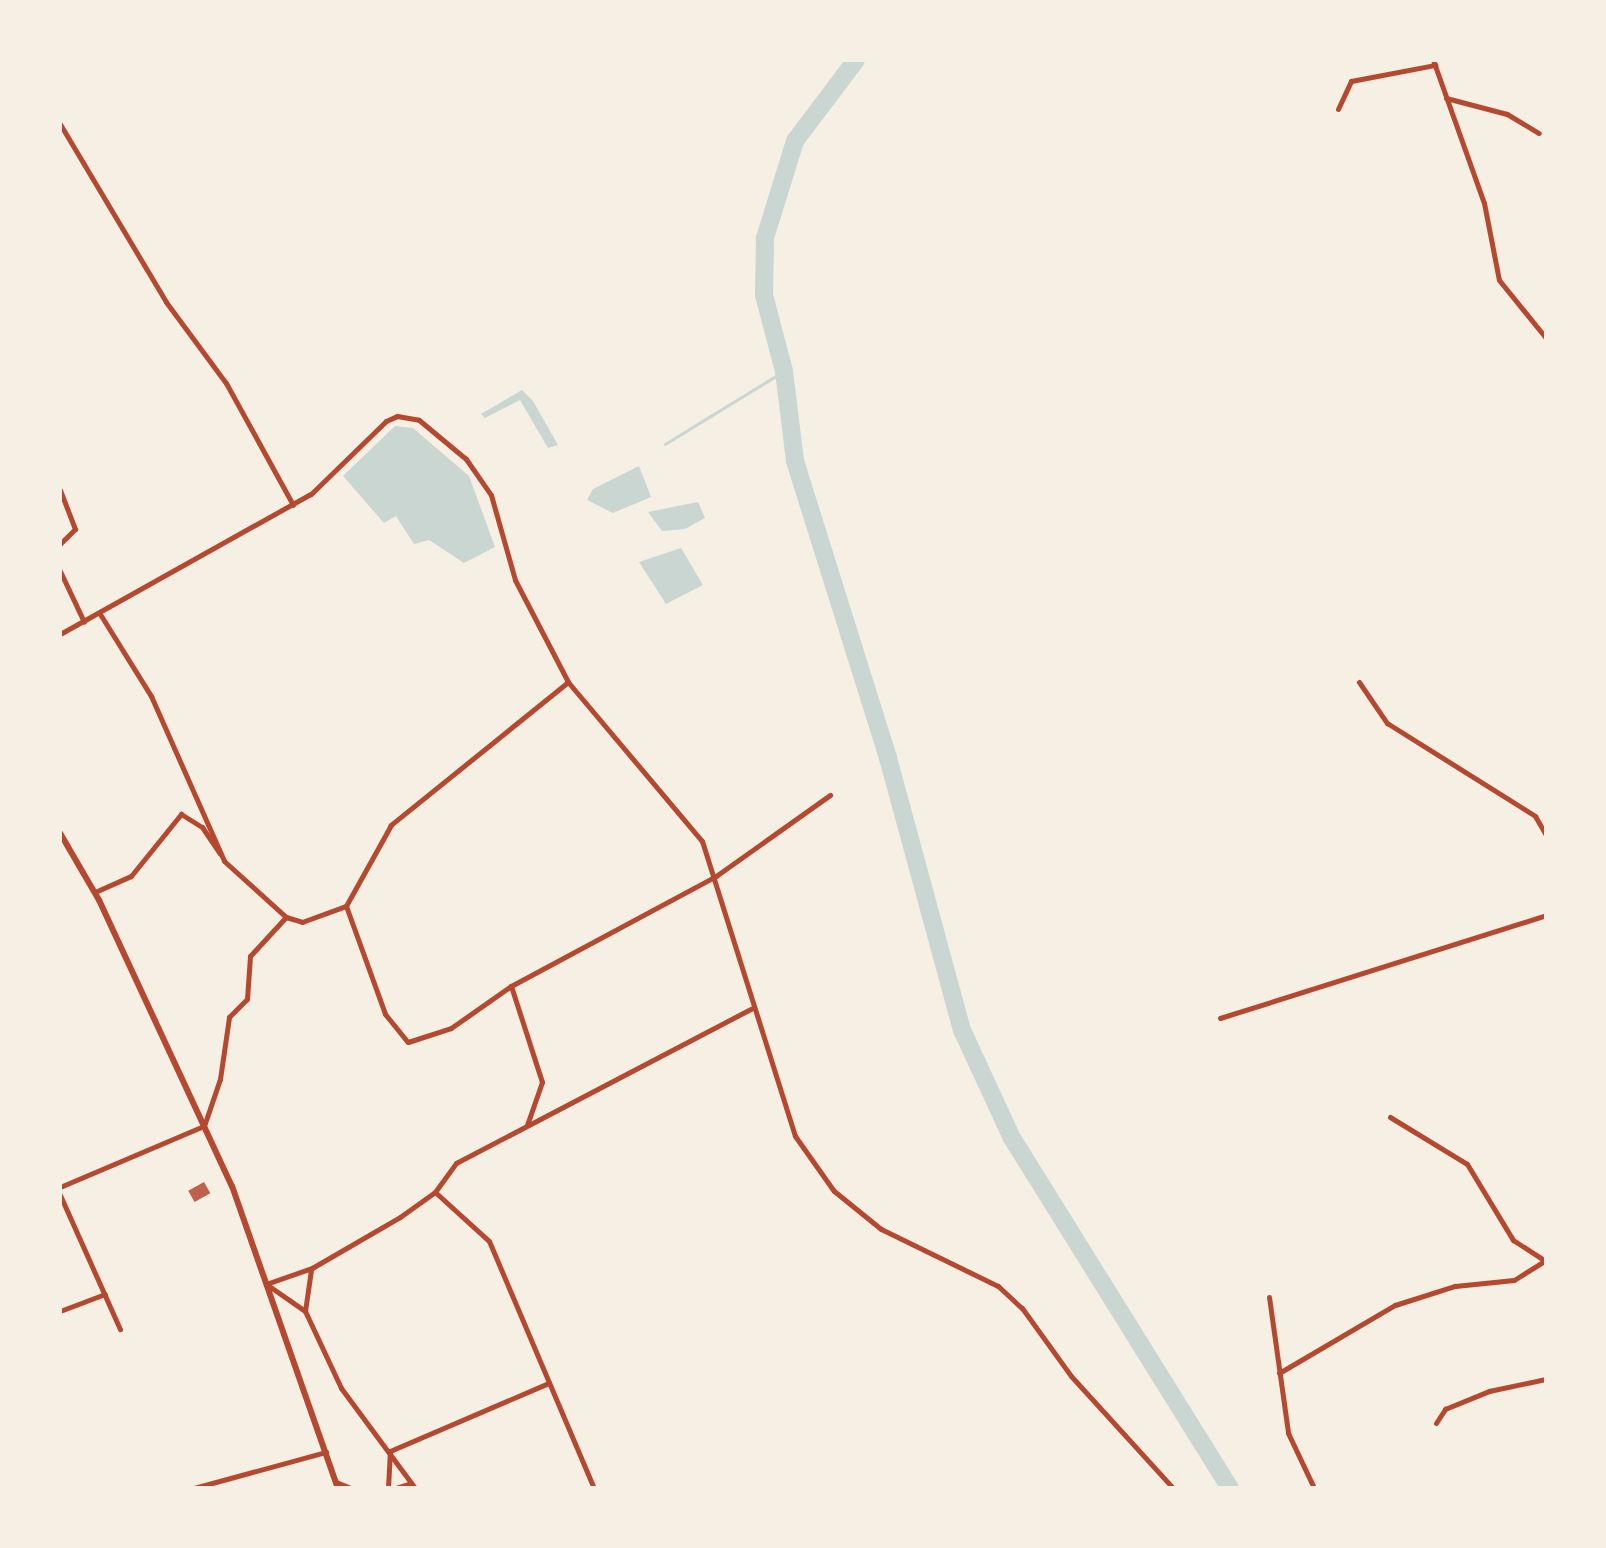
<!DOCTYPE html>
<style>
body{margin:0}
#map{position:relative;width:1606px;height:1548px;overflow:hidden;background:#f6efe4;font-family:Roboto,sans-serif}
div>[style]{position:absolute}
.water>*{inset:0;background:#c9d6d2}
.stream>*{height:2.5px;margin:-1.25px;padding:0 1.25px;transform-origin:1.25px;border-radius:1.25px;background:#c9d6d2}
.river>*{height:18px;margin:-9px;padding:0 9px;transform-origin:9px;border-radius:9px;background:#c9d6d2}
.building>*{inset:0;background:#bf614a;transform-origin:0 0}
.minor>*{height:5px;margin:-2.5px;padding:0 2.5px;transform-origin:2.5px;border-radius:2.5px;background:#b5482f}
.tertiary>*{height:6px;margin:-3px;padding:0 3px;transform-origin:3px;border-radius:3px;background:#b5482f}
span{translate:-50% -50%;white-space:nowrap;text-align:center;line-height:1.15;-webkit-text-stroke:9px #f6efe4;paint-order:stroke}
.frame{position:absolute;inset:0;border:62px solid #f6efe4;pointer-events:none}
</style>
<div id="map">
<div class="water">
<i style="clip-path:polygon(522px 390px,533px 401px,558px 445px,548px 448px,520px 400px,485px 418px,481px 414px)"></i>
<i style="clip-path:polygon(395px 426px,413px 428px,469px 476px,495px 547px,464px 563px,429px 540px,414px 544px,396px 516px,384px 523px,343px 476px)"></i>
<i style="clip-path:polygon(639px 466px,651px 497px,613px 513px,587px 500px,593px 489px)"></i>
<i style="clip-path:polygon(698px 502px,705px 518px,685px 529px,662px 531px,648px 512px)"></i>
<i style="clip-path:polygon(681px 548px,703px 585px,666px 604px,639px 562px)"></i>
</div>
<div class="stream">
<i style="left:665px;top:444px;width:140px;rotate:-31.5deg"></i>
</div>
<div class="river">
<i style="left:856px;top:60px;width:101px;rotate:127deg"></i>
<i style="left:795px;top:141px;width:102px;rotate:107.2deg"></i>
<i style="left:765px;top:238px;width:57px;rotate:91deg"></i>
<i style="left:764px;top:295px;width:79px;rotate:75.3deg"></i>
<i style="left:784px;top:371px;width:91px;rotate:83deg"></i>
<i style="left:795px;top:461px;width:311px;rotate:72.6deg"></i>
<i style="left:888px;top:758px;width:282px;rotate:74.8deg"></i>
<i style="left:962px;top:1030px;width:119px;rotate:65.2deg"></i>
<i style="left:1012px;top:1138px;width:412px;rotate:58.1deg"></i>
</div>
<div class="building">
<i style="left:204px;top:1182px;width:13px;height:18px;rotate:61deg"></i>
</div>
<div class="minor">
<i style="left:1433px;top:60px;width:152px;rotate:70.4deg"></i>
<i style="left:1484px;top:203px;width:78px;rotate:79deg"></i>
<i style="left:1499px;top:280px;width:75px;rotate:51deg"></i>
<i style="left:1446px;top:98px;width:63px;rotate:14.7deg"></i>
<i style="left:1507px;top:114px;width:37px;rotate:31deg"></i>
<i style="left:1338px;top:109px;width:31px;rotate:-65deg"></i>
<i style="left:1351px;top:81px;width:86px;rotate:-10.8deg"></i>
<i style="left:60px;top:124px;width:207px;rotate:59.2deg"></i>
<i style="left:166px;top:302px;width:101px;rotate:53.5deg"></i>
<i style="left:226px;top:383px;width:139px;rotate:61.2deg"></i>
<i style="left:60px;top:490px;width:42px;rotate:69deg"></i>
<i style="left:75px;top:529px;width:21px;rotate:135deg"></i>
<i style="left:60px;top:571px;width:56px;rotate:64.8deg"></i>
<i style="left:100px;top:614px;width:97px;rotate:58.1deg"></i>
<i style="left:151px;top:696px;width:180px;rotate:66.1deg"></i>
<i style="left:224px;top:861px;width:84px;rotate:42.1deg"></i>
<i style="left:286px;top:917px;width:17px;rotate:17deg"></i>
<i style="left:302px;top:922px;width:47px;rotate:-20deg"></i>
<i style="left:60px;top:634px;width:287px;rotate:-29.2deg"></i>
<i style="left:311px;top:494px;width:105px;rotate:-44.2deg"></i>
<i style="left:386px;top:421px;width:12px;rotate:-24deg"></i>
<i style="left:397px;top:416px;width:22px;rotate:10deg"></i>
<i style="left:419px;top:420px;width:61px;rotate:39.7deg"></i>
<i style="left:466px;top:459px;width:44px;rotate:55.2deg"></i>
<i style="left:491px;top:495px;width:88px;rotate:74.2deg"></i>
<i style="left:515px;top:580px;width:115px;rotate:62.5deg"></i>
<i style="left:568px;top:682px;width:208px;rotate:49.9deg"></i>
<i style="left:702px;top:841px;width:309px;rotate:72.5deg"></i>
<i style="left:795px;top:1136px;width:67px;rotate:54.7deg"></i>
<i style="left:834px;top:1191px;width:60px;rotate:39deg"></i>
<i style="left:881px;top:1229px;width:130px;rotate:26deg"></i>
<i style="left:998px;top:1286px;width:33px;rotate:43deg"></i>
<i style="left:1022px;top:1308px;width:84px;rotate:54.2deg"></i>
<i style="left:1071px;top:1376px;width:151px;rotate:47.7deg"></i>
<i style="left:568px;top:682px;width:228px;rotate:141.1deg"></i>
<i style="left:391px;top:825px;width:93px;rotate:119.1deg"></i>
<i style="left:346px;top:906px;width:115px;rotate:70.1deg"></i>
<i style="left:385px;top:1014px;width:36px;rotate:51deg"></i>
<i style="left:408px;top:1042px;width:45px;rotate:-18deg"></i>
<i style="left:451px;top:1028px;width:73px;rotate:-35deg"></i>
<i style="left:511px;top:986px;width:233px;rotate:-28.2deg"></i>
<i style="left:716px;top:876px;width:140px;rotate:-35.4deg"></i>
<i style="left:1359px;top:682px;width:50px;rotate:55.7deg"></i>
<i style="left:1387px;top:723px;width:175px;rotate:32.1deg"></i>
<i style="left:1535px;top:816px;width:22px;rotate:60deg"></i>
<i style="left:95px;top:892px;width:39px;rotate:-24deg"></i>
<i style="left:131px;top:876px;width:80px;rotate:-51.1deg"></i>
<i style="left:181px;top:814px;width:25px;rotate:32deg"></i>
<i style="left:202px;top:827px;width:32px;rotate:56deg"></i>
<i style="left:511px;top:986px;width:101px;rotate:72.1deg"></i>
<i style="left:542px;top:1082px;width:46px;rotate:109.2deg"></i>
<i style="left:1220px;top:1018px;width:342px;rotate:-17.5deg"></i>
<i style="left:1390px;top:1117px;width:90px;rotate:31.4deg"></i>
<i style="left:1467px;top:1164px;width:89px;rotate:58.8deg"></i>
<i style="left:1513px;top:1240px;width:38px;rotate:33deg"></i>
<i style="left:60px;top:1187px;width:156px;rotate:-23deg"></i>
<i style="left:204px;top:1126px;width:50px;rotate:-71.2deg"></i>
<i style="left:220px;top:1079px;width:63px;rotate:-81.7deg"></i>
<i style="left:229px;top:1017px;width:25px;rotate:-45deg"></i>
<i style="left:247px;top:999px;width:43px;rotate:-86deg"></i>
<i style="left:250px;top:956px;width:53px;rotate:-47.3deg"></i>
<i style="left:435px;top:1192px;width:73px;rotate:42.2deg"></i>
<i style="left:489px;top:1241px;width:268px;rotate:67deg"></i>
<i style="left:60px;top:1195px;width:147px;rotate:65.9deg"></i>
<i style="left:266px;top:1284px;width:49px;rotate:-19.2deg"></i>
<i style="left:312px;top:1268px;width:102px;rotate:-30.1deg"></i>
<i style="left:400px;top:1217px;width:43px;rotate:-35.5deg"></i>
<i style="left:435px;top:1192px;width:36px;rotate:-54deg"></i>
<i style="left:456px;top:1163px;width:333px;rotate:-27.6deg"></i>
<i style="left:269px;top:1286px;width:44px;rotate:34.8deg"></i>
<i style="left:305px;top:1311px;width:85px;rotate:64.9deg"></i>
<i style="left:341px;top:1388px;width:124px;rotate:53.5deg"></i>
<i style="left:1269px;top:1297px;width:137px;rotate:82deg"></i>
<i style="left:1288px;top:1433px;width:61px;rotate:64.7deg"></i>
<i style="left:60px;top:1311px;width:48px;rotate:-20.7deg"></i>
<i style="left:305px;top:1311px;width:41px;rotate:-81.7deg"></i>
<i style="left:1279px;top:1373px;width:134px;rotate:-30.4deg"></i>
<i style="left:1395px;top:1305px;width:63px;rotate:-17.6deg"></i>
<i style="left:1455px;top:1286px;width:59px;rotate:-5.8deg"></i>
<i style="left:1514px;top:1280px;width:36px;rotate:-32deg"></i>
<i style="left:1436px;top:1423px;width:17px;rotate:-57deg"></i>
<i style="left:1445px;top:1409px;width:48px;rotate:-22.2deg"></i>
<i style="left:1489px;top:1391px;width:58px;rotate:-11.9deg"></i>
<i style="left:336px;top:1482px;width:16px;rotate:22deg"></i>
<i style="left:194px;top:1488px;width:137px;rotate:-15.3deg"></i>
<i style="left:388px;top:1488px;width:37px;rotate:-87deg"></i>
<i style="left:390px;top:1451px;width:173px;rotate:-23.2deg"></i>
<i style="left:396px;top:1488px;width:16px;rotate:-18deg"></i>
</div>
<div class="tertiary">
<i style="left:60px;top:833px;width:78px;rotate:59.8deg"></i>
<i style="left:99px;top:900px;width:315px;rotate:65.1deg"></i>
<i style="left:232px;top:1186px;width:320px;rotate:70.7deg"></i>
</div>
<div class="frame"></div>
</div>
